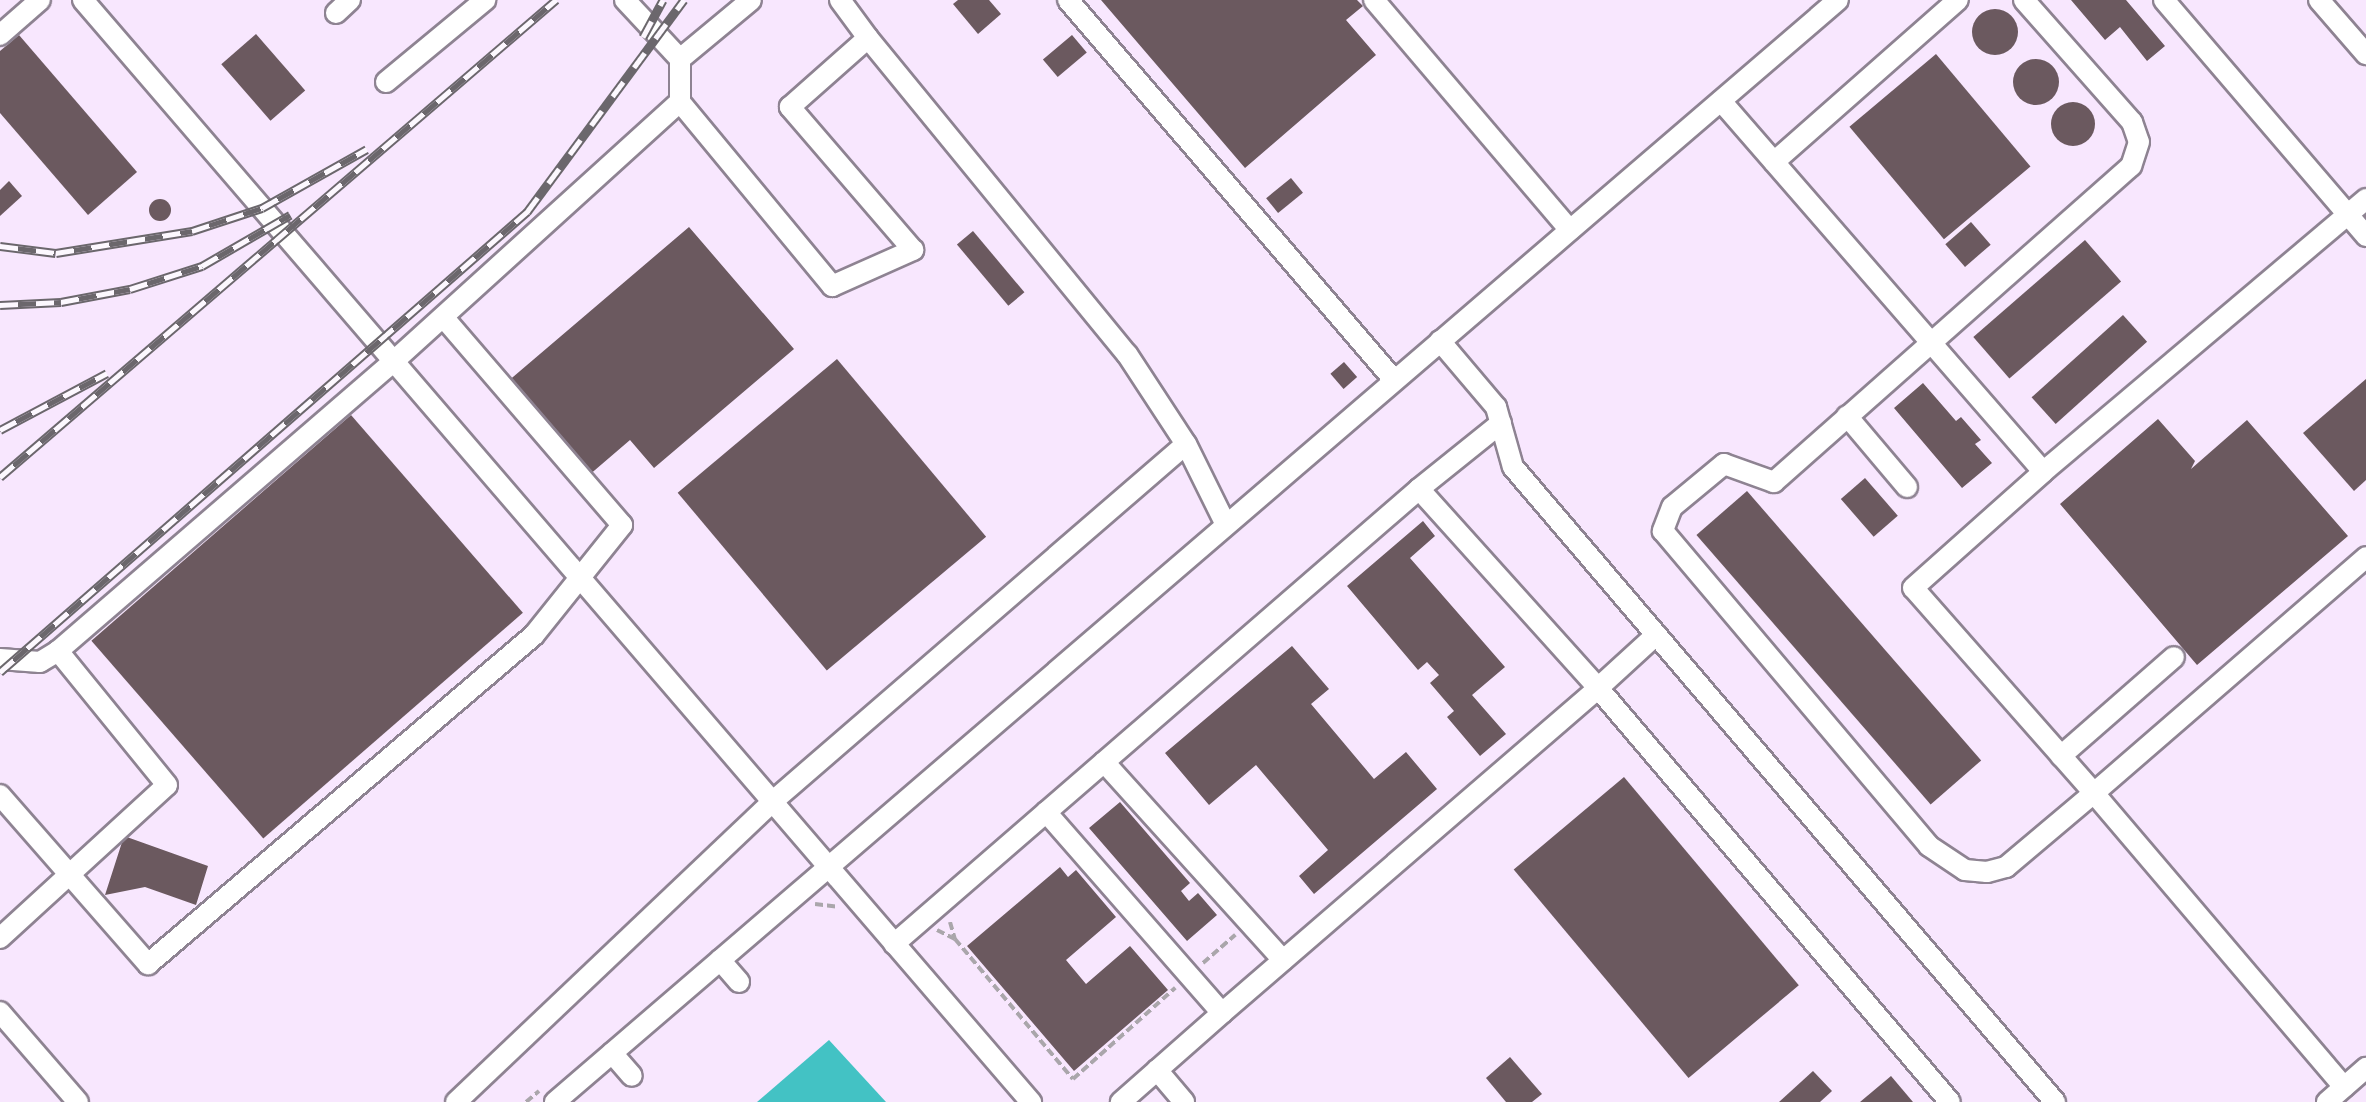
<!DOCTYPE html>
<style>
body{margin:0}
#map{position:relative;width:2366px;height:1102px;overflow:hidden;background:#fcf8fe;font-family:"Roboto Serif",serif}
div>[style]{position:absolute}
.built>*{inset:0;background:#f8e7fe;transform-origin:0 0}
.water>*{inset:0;background:#43c2c4}
.building>*{inset:0;background:#6b595f;transform-origin:0 0}
.round{border-radius:50%}
.path>*{height:4px;margin-top:-2px;transform-origin:0;background:repeating-linear-gradient(90deg,#aaa6ab 0 8px,transparent 0 12px)}
.roads{filter:drop-shadow(2px 0 #8e8392) drop-shadow(-2px 0 #8e8392) drop-shadow(0 2px #8e8392) drop-shadow(0 -2px #8e8392)}
.minor>*{height:20px;margin:-10px;padding:0 10px;transform-origin:10px;border-radius:10px;background:#fff}
.rail>*{height:9px;margin-top:-4.5px;transform-origin:0;background:repeating-linear-gradient(90deg,#fcf8fe 0 18px,#6b676c 0 36px);box-sizing:border-box;border-block:2px solid #6b676c}
span{translate:-50% -50%;white-space:nowrap;text-align:center;line-height:1.15;-webkit-text-stroke:8px #fcf8fe;paint-order:stroke}
</style>
<div id="map">
<div class="built">
<i style="left:0;top:0;width:2366px;height:1102px"></i>
</div>
<div class="water">
<i style="clip-path:polygon(829px 1040px,886px 1102px,757px 1102px)"></i>
</div>
<div class="building">
<i style="clip-path:polygon(958px 0,989px 0,1001px 14px,978px 34px,953px 4px)"></i>
<i style="clip-path:polygon(1101px 0,1357px 0,1363px 6px,1346px 20px,1376px 55px,1245px 168px)"></i>
<i style="clip-path:polygon(2071px 0,2126px 0,2165px 46px,2147px 61px,2120px 27px,2105px 40px)"></i>
<i class="round" style="left:1972px;top:9px;width:46px;height:46px"></i>
<i style="left:256px;top:34px;width:75px;height:46px;rotate:49deg"></i>
<i style="clip-path:polygon(19px 35px,137px 172px,88px 215px,0 113px,0 51px)"></i>
<i style="left:1072px;top:35px;width:23px;height:38px;rotate:50deg"></i>
<i style="left:1936px;top:54px;width:147px;height:113px;rotate:50deg"></i>
<i class="round" style="left:2013px;top:59px;width:46px;height:46px"></i>
<i class="round" style="left:2051px;top:102px;width:44px;height:44px"></i>
<i style="left:1291px;top:178px;width:19px;height:32px;rotate:51deg"></i>
<i style="clip-path:polygon(9px 181px,22px 196px,0 216px,0 190px)"></i>
<i class="round" style="left:149px;top:199px;width:22px;height:22px"></i>
<i style="left:1971px;top:222px;width:30px;height:34px;rotate:49deg"></i>
<i style="clip-path:polygon(689px 227px,794px 349px,654px 468px,630px 440px,588px 476px,507px 382px)"></i>
<i style="left:973px;top:231px;width:80px;height:21px;rotate:50deg"></i>
<i style="left:2085px;top:240px;width:55px;height:148px;rotate:49deg"></i>
<i style="left:2123px;top:315px;width:36px;height:123px;rotate:48deg"></i>
<i style="left:837px;top:359px;width:232px;height:208px;rotate:50deg"></i>
<i style="left:1344px;top:362px;width:20px;height:18px;rotate:49deg"></i>
<i style="clip-path:polygon(2366px 379px,2366px 480px,2354px 491px,2303px 433px)"></i>
<i style="clip-path:polygon(1923px 383px,1956px 421px,1961px 417px,1981px 440px,1975px 444px,1992px 463px,1962px 488px,1894px 408px)"></i>
<i style="left:351px;top:415px;width:262px;height:344px;rotate:49deg"></i>
<i style="clip-path:polygon(2158px 419px,2195px 461px,2191px 469px,2247px 420px,2348px 536px,2197px 665px,2060px 504px)"></i>
<i style="left:1865px;top:478px;width:50px;height:32px;rotate:49deg"></i>
<i style="left:1747px;top:491px;width:357px;height:67px;rotate:49deg"></i>
<i style="clip-path:polygon(1423px 521px,1435px 536px,1410px 558px,1505px 667px,1472px 695px,1506px 734px,1480px 756px,1447px 717px,1454px 711px,1430px 683px,1439px 675px,1427px 662px,1418px 670px,1347px 586px)"></i>
<i style="clip-path:polygon(1292px 646px,1329px 689px,1311px 704px,1374px 779px,1406px 752px,1437px 789px,1314px 894px,1299px 876px,1328px 850px,1256px 765px,1209px 805px,1165px 753px)"></i>
<i style="left:1624px;top:777px;width:272px;height:144px;rotate:50deg"></i>
<i style="clip-path:polygon(1120px 802px,1190px 883px,1181px 891px,1189px 901px,1198px 893px,1217px 915px,1187px 941px,1089px 828px)"></i>
<i style="clip-path:polygon(124px 836px,208px 866px,196px 905px,145px 887px,105px 895px)"></i>
<i style="clip-path:polygon(1060px 867px,1068px 877px,1076px 870px,1116px 917px,1066px 960px,1086px 984px,1130px 946px,1168px 990px,1074px 1071px,967px 946px)"></i>
<i style="clip-path:polygon(1510px 1057px,1542px 1094px,1532px 1102px,1506px 1102px,1486px 1078px)"></i>
<i style="clip-path:polygon(1813px 1071px,1832px 1091px,1820px 1102px,1779px 1102px)"></i>
<i style="clip-path:polygon(1891px 1076px,1913px 1102px,1860px 1102px)"></i>
</div>
<div class="path">
<i style="left:815px;top:904px;width:23px;rotate:7deg"></i>
<i style="left:950px;top:922px;width:18px;rotate:74deg"></i>
<i style="left:937px;top:930px;width:20px;rotate:27deg"></i>
<i style="left:955px;top:939px;width:183px;rotate:49.9deg"></i>
<i style="left:1073px;top:1079px;width:137px;rotate:-41.7deg"></i>
<i style="left:1203px;top:963px;width:43px;rotate:-41.2deg"></i>
<i style="left:526px;top:1102px;width:17px;rotate:-40deg"></i>
</div>
<div class="roads">
<div class="minor">
<i style="left:83px;top:0;width:1454px;rotate:49.3deg"></i>
<i style="left:625px;top:0;width:81px;rotate:47deg"></i>
<i style="left:680px;top:59px;width:92px;rotate:-39.7deg"></i>
<i style="left:840px;top:0;width:47px;rotate:53.6deg"></i>
<i style="left:1068px;top:0;width:501px;rotate:49.37deg"></i>
<i style="left:1374px;top:0;width:302px;rotate:49.6deg"></i>
<i style="left:2024px;top:0;width:163px;rotate:48.5deg"></i>
<i style="left:2132px;top:122px;width:21px;rotate:71deg"></i>
<i style="left:2139px;top:142px;width:25px;rotate:108deg"></i>
<i style="left:2131px;top:166px;width:477px;rotate:138.5deg"></i>
<i style="left:1774px;top:482px;width:53px;rotate:-160.2deg"></i>
<i style="left:1724px;top:464px;width:67px;rotate:140.4deg"></i>
<i style="left:1672px;top:507px;width:26px;rotate:111deg"></i>
<i style="left:1663px;top:531px;width:412px;rotate:49.8deg"></i>
<i style="left:1929px;top:846px;width:43px;rotate:33.7deg"></i>
<i style="left:1965px;top:870px;width:22px;rotate:5deg"></i>
<i style="left:1987px;top:872px;width:20px;rotate:-15deg"></i>
<i style="left:2006px;top:867px;width:115px;rotate:-40.1deg"></i>
<i style="left:2094px;top:793px;width:273px;rotate:-131.4deg"></i>
<i style="left:1913px;top:588px;width:174px;rotate:-41.7deg"></i>
<i style="left:2164px;top:0;width:311px;rotate:49.4deg"></i>
<i style="left:2319px;top:0;width:72px;rotate:49deg"></i>
<i style="left:336px;top:13px;width:19px;rotate:-43deg"></i>
<i style="left:0;top:35px;width:53px;rotate:-41.2deg"></i>
<i style="left:680px;top:59px;width:43px;rotate:90deg"></i>
<i style="left:386px;top:82px;width:129px;rotate:-39.6deg"></i>
<i style="left:1721px;top:101px;width:491px;rotate:49deg"></i>
<i style="left:2043px;top:472px;width:423px;rotate:-40.2deg"></i>
<i style="left:1774px;top:162px;width:245px;rotate:-41.4deg"></i>
<i style="left:1440px;top:341px;width:87px;rotate:49.7deg"></i>
<i style="left:1496px;top:407px;width:62px;rotate:74.2deg"></i>
<i style="left:1513px;top:467px;width:835px;rotate:49.52deg"></i>
<i style="left:1847px;top:416px;width:93px;rotate:49.8deg"></i>
<i style="left:1501px;top:423px;width:105px;rotate:141.2deg"></i>
<i style="left:1419px;top:489px;width:268px;rotate:48deg"></i>
<i style="left:1598px;top:688px;width:79px;rotate:-42.4deg"></i>
<i style="left:0;top:659px;width:40px;rotate:4.3deg"></i>
<i style="left:40px;top:662px;width:21px;rotate:-31deg"></i>
<i style="left:2061px;top:756px;width:150px;rotate:-41.2deg"></i>
<i style="left:1104px;top:762px;width:267px;rotate:47.9deg"></i>
<i style="left:0;top:795px;width:225px;rotate:48.8deg"></i>
<i style="left:148px;top:964px;width:507px;rotate:-40.44deg"></i>
<i style="left:534px;top:635px;width:141px;rotate:-51.3deg"></i>
<i style="left:622px;top:525px;width:274px;rotate:-130.7deg"></i>
<i style="left:1046px;top:812px;width:267px;rotate:48.8deg"></i>
<i style="left:1222px;top:1013px;width:135px;rotate:138.6deg"></i>
<i style="left:0;top:938px;width:226px;rotate:-42.5deg"></i>
<i style="left:167px;top:785px;width:173px;rotate:-129.1deg"></i>
<i style="left:58px;top:651px;width:444px;rotate:-40.8deg"></i>
<i style="left:394px;top:361px;width:386px;rotate:-42.2deg"></i>
<i style="left:680px;top:102px;width:239px;rotate:50.4deg"></i>
<i style="left:832px;top:286px;width:89px;rotate:-24deg"></i>
<i style="left:913px;top:250px;width:189px;rotate:-130.7deg"></i>
<i style="left:790px;top:107px;width:104px;rotate:-41.5deg"></i>
<i style="left:868px;top:38px;width:409px;rotate:50.7deg"></i>
<i style="left:1127px;top:354px;width:108px;rotate:56.8deg"></i>
<i style="left:1186px;top:444px;width:90px;rotate:63.7deg"></i>
<i style="left:894px;top:944px;width:695px;rotate:-40.91deg"></i>
<i style="left:720px;top:960px;width:29px;rotate:49deg"></i>
<i style="left:0;top:1012px;width:119px;rotate:49.1deg"></i>
<i style="left:1222px;top:1013px;width:497px;rotate:-40.8deg"></i>
<i style="left:1598px;top:688px;width:543px;rotate:49.63deg"></i>
<i style="left:612px;top:1053px;width:30px;rotate:49deg"></i>
<i style="left:1157px;top:1070px;width:42px;rotate:49.8deg"></i>
<i style="left:2344px;top:1087px;width:386px;rotate:-130.4deg"></i>
<i style="left:2094px;top:793px;width:360px;rotate:-40.9deg"></i>
<i style="left:456px;top:1102px;width:436px;rotate:-43.5deg"></i>
<i style="left:772px;top:802px;width:547px;rotate:-40.85deg"></i>
<i style="left:555px;top:1102px;width:1691px;rotate:-40.66deg"></i>
<i style="left:2327px;top:1102px;width:52px;rotate:-41.1deg"></i>
</div>
</div>
<div class="rail">
<i style="left:643px;top:37px;width:42px;rotate:-61.6deg"></i>
<i style="left:0;top:246px;width:56px;rotate:7.1deg"></i>
<i style="left:56px;top:253px;width:138px;rotate:-9.2deg"></i>
<i style="left:192px;top:231px;width:74px;rotate:-18.2deg"></i>
<i style="left:262px;top:208px;width:120px;rotate:-29.3deg"></i>
<i style="left:0;top:305px;width:61px;rotate:-2.8deg"></i>
<i style="left:61px;top:302px;width:70px;rotate:-10.7deg"></i>
<i style="left:130px;top:289px;width:76px;rotate:-17.7deg"></i>
<i style="left:202px;top:266px;width:102px;rotate:-30.1deg"></i>
<i style="left:0;top:430px;width:121px;rotate:-28deg"></i>
<i style="left:0;top:477px;width:733px;rotate:-40.63deg"></i>
<i style="left:0;top:672px;width:700px;rotate:-41.12deg"></i>
<i style="left:527px;top:212px;width:264px;rotate:-53.5deg"></i>
</div>
</div>
